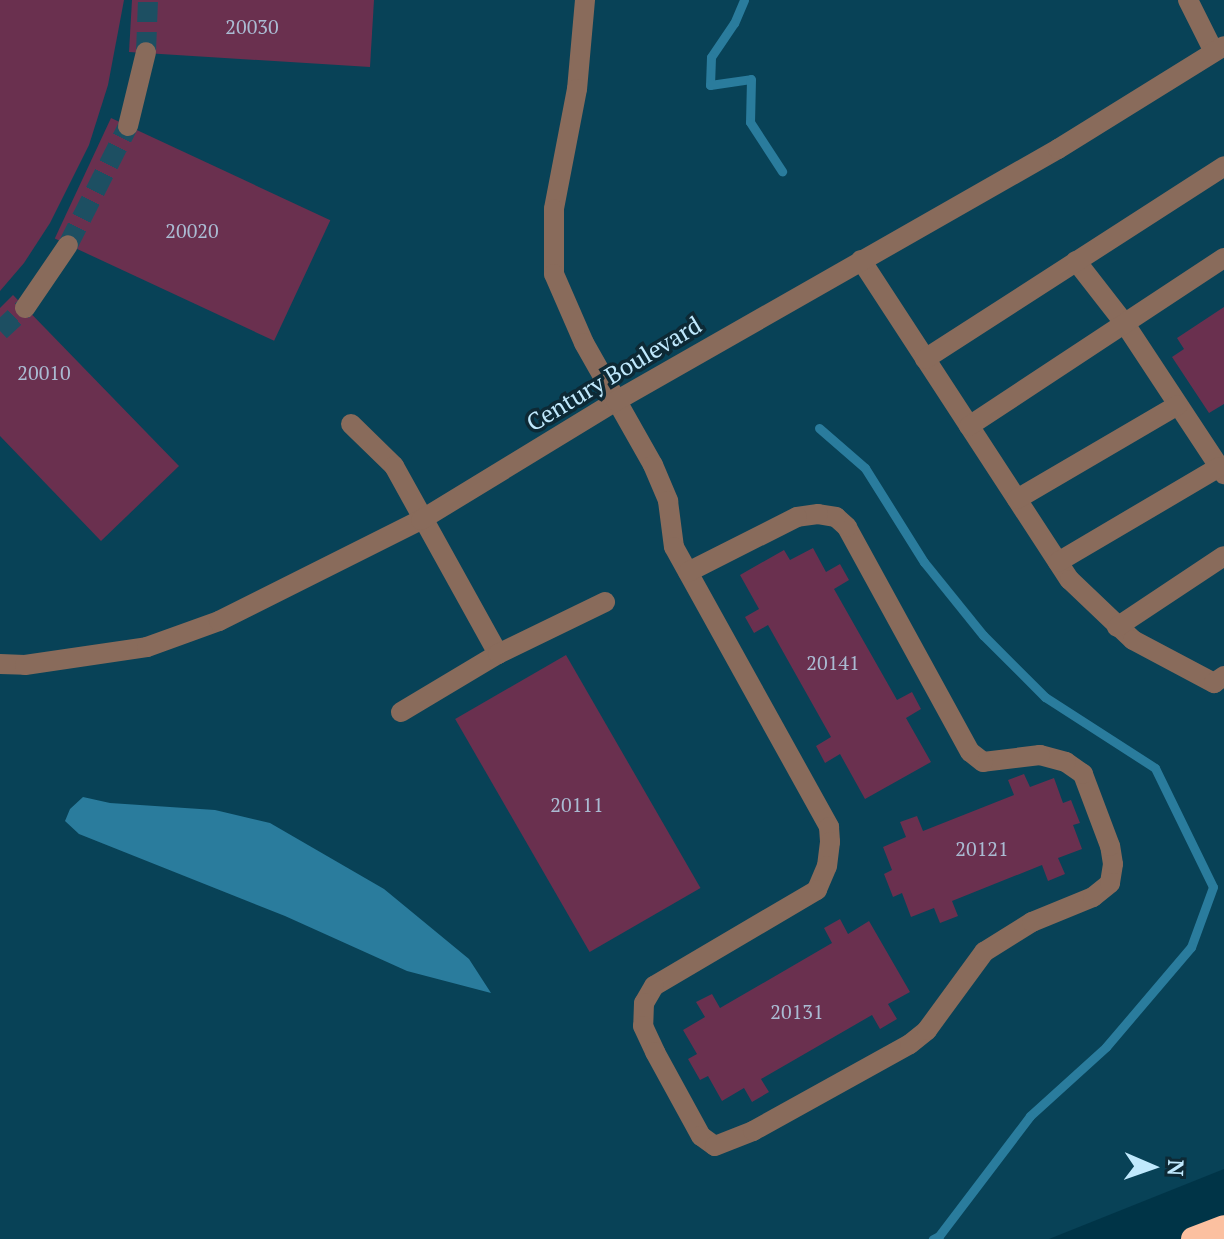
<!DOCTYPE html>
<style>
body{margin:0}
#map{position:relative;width:1224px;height:1239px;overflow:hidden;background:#003447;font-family:"PT Serif",serif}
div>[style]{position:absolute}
.built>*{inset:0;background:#084257}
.water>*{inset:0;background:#2a7c9d}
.stream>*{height:9px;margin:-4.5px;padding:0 4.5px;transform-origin:4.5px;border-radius:4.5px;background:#2a7c9d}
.building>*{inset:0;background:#6a304f;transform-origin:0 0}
.minor-tunnel>*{height:20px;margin-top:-10px;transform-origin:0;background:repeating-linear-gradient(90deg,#1d4f62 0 20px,transparent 0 30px)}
.minor>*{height:20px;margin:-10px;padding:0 10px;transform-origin:10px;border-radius:10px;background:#896b5b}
.highway>*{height:24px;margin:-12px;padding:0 12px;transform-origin:12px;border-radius:12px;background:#fbc0a0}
span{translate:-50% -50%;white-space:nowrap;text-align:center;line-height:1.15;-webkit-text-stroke:7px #0d2935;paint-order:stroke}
.number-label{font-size:20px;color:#aabbd2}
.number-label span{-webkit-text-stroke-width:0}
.street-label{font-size:24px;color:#c0e9fd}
.north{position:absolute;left:1112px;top:1127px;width:80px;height:80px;-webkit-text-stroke:6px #0d2935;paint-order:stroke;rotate:92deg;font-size:22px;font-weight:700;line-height:32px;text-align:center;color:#c0e9fd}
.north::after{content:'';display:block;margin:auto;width:28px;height:36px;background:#c0e9fd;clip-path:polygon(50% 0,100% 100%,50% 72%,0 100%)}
</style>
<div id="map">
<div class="built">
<i style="clip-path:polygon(0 0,1224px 0,1224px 1169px,1049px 1239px,0 1239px)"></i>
</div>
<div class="water">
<i style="clip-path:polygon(83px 797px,110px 803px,215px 810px,270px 823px,384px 889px,469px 959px,491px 993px,407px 971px,285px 916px,79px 834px,65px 821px,70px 809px)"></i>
</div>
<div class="stream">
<i style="left:744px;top:0;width:25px;rotate:113deg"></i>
<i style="left:734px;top:23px;width:41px;rotate:124.1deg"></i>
<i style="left:711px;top:57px;width:28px;rotate:92deg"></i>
<i style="left:710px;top:85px;width:41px;rotate:-8.3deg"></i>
<i style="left:751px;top:79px;width:43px;rotate:91.3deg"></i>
<i style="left:750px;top:122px;width:59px;rotate:56.9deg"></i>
<i style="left:819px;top:428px;width:61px;rotate:41deg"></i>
<i style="left:865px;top:468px;width:111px;rotate:57.9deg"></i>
<i style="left:924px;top:562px;width:94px;rotate:51.1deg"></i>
<i style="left:983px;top:635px;width:88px;rotate:45deg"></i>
<i style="left:1045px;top:697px;width:131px;rotate:32.8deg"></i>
<i style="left:1155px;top:768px;width:132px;rotate:64deg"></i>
<i style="left:1213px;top:887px;width:64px;rotate:110.1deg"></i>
<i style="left:1191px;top:947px;width:131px;rotate:130.4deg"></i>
<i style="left:1106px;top:1047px;width:103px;rotate:137.8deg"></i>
<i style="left:1030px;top:1116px;width:151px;rotate:127.2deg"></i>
<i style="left:939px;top:1236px;width:7px;rotate:153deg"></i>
</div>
<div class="building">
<i style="clip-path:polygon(0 0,124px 0,108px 85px,89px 145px,50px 223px,24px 263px,0 291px)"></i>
<i style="clip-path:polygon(132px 0,374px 0,370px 67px,129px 52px)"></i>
<i style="left:111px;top:118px;width:242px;height:133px;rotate:25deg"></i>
<i style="clip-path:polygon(13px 295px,179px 466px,101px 541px,0 436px,0 308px)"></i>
<i style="clip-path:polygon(1224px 307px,1224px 404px,1209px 413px,1172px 357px,1184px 349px,1177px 338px)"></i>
<i style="clip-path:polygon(813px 548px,826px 572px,840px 564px,849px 580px,834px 589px,897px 700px,912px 692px,921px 709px,906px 718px,931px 762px,865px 799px,840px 754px,825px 763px,816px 746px,831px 737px,768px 625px,754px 633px,745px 617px,759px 609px,740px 575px,784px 550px,790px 560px)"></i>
<i style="left:566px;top:655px;width:269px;height:128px;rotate:60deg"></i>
<i style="clip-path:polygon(1024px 774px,1030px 787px,1054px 778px,1063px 803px,1071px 800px,1080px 823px,1073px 825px,1082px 849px,1058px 858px,1065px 874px,1048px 881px,1042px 865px,952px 901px,958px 916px,940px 923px,934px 908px,911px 917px,902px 893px,893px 897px,884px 874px,892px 870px,883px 847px,906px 837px,900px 822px,917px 816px,923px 831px,1014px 795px,1008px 780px)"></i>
<i style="clip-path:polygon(840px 919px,848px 934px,869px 921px,910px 992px,888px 1004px,897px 1019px,880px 1029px,872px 1015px,761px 1079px,769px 1092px,752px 1102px,744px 1088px,722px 1101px,708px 1076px,700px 1080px,688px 1059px,697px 1054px,683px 1030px,705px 1017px,696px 1002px,712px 994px,720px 1008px,832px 943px,824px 928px)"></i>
</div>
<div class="minor-tunnel">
<i style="left:146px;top:52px;width:52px;rotate:-87.8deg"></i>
<i style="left:68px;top:245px;width:133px;rotate:-63.2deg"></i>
<i style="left:0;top:331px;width:34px;rotate:-43deg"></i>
</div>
<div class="minor">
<i style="left:585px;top:0;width:89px;rotate:95.1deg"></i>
<i style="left:577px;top:89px;width:122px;rotate:100.9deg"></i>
<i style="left:554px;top:209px;width:65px;rotate:90deg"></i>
<i style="left:554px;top:274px;width:75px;rotate:66.5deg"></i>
<i style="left:584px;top:343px;width:140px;rotate:60.5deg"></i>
<i style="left:653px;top:465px;width:39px;rotate:67deg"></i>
<i style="left:668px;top:501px;width:46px;rotate:82.6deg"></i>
<i style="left:674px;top:547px;width:320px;rotate:61deg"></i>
<i style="left:829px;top:827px;width:15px;rotate:86deg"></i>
<i style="left:830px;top:842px;width:24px;rotate:97deg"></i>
<i style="left:827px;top:866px;width:26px;rotate:113deg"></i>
<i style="left:817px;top:890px;width:189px;rotate:149.5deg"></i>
<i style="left:654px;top:986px;width:20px;rotate:120deg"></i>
<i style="left:644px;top:1003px;width:23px;rotate:92deg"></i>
<i style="left:643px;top:1026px;width:29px;rotate:65deg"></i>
<i style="left:655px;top:1052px;width:96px;rotate:61.3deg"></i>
<i style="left:701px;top:1136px;width:17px;rotate:36deg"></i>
<i style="left:715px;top:1146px;width:41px;rotate:-21.5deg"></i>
<i style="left:753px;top:1131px;width:179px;rotate:-29deg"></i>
<i style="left:910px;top:1044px;width:22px;rotate:-39deg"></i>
<i style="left:927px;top:1030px;width:97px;rotate:-53.8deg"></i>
<i style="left:984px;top:952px;width:57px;rotate:-32deg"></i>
<i style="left:1032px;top:922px;width:66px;rotate:-22.3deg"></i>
<i style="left:1093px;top:897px;width:22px;rotate:-39deg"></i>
<i style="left:1110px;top:883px;width:19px;rotate:-81deg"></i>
<i style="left:1113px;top:864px;width:18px;rotate:-99deg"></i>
<i style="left:1110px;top:846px;width:77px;rotate:-110.6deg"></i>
<i style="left:1083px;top:774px;width:21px;rotate:-145deg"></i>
<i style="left:1066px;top:762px;width:27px;rotate:-165deg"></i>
<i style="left:1040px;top:755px;width:57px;rotate:173deg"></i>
<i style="left:983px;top:762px;width:16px;rotate:-142deg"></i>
<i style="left:970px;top:752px;width:256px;rotate:-118.7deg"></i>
<i style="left:847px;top:527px;width:15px;rotate:-138deg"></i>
<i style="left:836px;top:517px;width:18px;rotate:-171deg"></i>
<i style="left:818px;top:514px;width:21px;rotate:172deg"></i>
<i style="left:797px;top:517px;width:122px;rotate:153.2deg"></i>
<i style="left:1188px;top:0;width:58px;rotate:63.4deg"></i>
<i style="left:128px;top:126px;width:76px;rotate:-76.3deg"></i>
<i style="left:861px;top:260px;width:382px;rotate:56.9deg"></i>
<i style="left:1070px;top:580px;width:87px;rotate:43.6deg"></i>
<i style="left:1133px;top:640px;width:92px;rotate:28deg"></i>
<i style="left:1214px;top:683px;width:12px;rotate:-35deg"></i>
<i style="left:1076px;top:261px;width:80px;rotate:52.1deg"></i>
<i style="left:1125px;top:324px;width:180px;rotate:56.6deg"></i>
<i style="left:25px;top:308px;width:76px;rotate:-55.7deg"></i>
<i style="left:925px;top:359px;width:356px;rotate:-32.8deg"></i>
<i style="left:351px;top:424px;width:60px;rotate:44.3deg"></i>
<i style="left:394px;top:466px;width:215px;rotate:61deg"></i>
<i style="left:969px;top:426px;width:305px;rotate:-33.4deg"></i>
<i style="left:1017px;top:499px;width:186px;rotate:-30.3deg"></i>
<i style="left:1058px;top:562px;width:187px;rotate:-30.5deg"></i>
<i style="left:1117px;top:627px;width:128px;rotate:-33.6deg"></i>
<i style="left:0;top:664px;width:25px;rotate:2deg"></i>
<i style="left:25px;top:665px;width:123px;rotate:-8.4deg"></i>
<i style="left:147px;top:647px;width:77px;rotate:-19.9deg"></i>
<i style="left:219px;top:621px;width:226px;rotate:-26.6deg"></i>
<i style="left:421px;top:520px;width:228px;rotate:-31.4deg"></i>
<i style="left:616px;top:401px;width:509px;rotate:-29.69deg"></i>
<i style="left:1058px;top:149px;width:195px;rotate:-31.8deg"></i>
<i style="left:401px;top:712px;width:113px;rotate:-30.9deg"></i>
<i style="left:498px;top:654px;width:119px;rotate:-25.9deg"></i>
</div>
<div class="highway">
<i style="left:1193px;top:1239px;width:33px;rotate:-21deg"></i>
</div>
<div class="number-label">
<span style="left:252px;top:26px">20030</span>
<span style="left:192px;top:230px">20020</span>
<span style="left:44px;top:372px">20010</span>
<span style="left:833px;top:662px">20141</span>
<span style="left:577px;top:804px">20111</span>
<span style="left:982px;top:848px">20121</span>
<span style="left:797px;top:1011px">20131</span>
</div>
<div class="street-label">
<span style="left:614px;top:374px;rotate:-31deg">Century Boulevard</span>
</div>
<div class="north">N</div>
</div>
